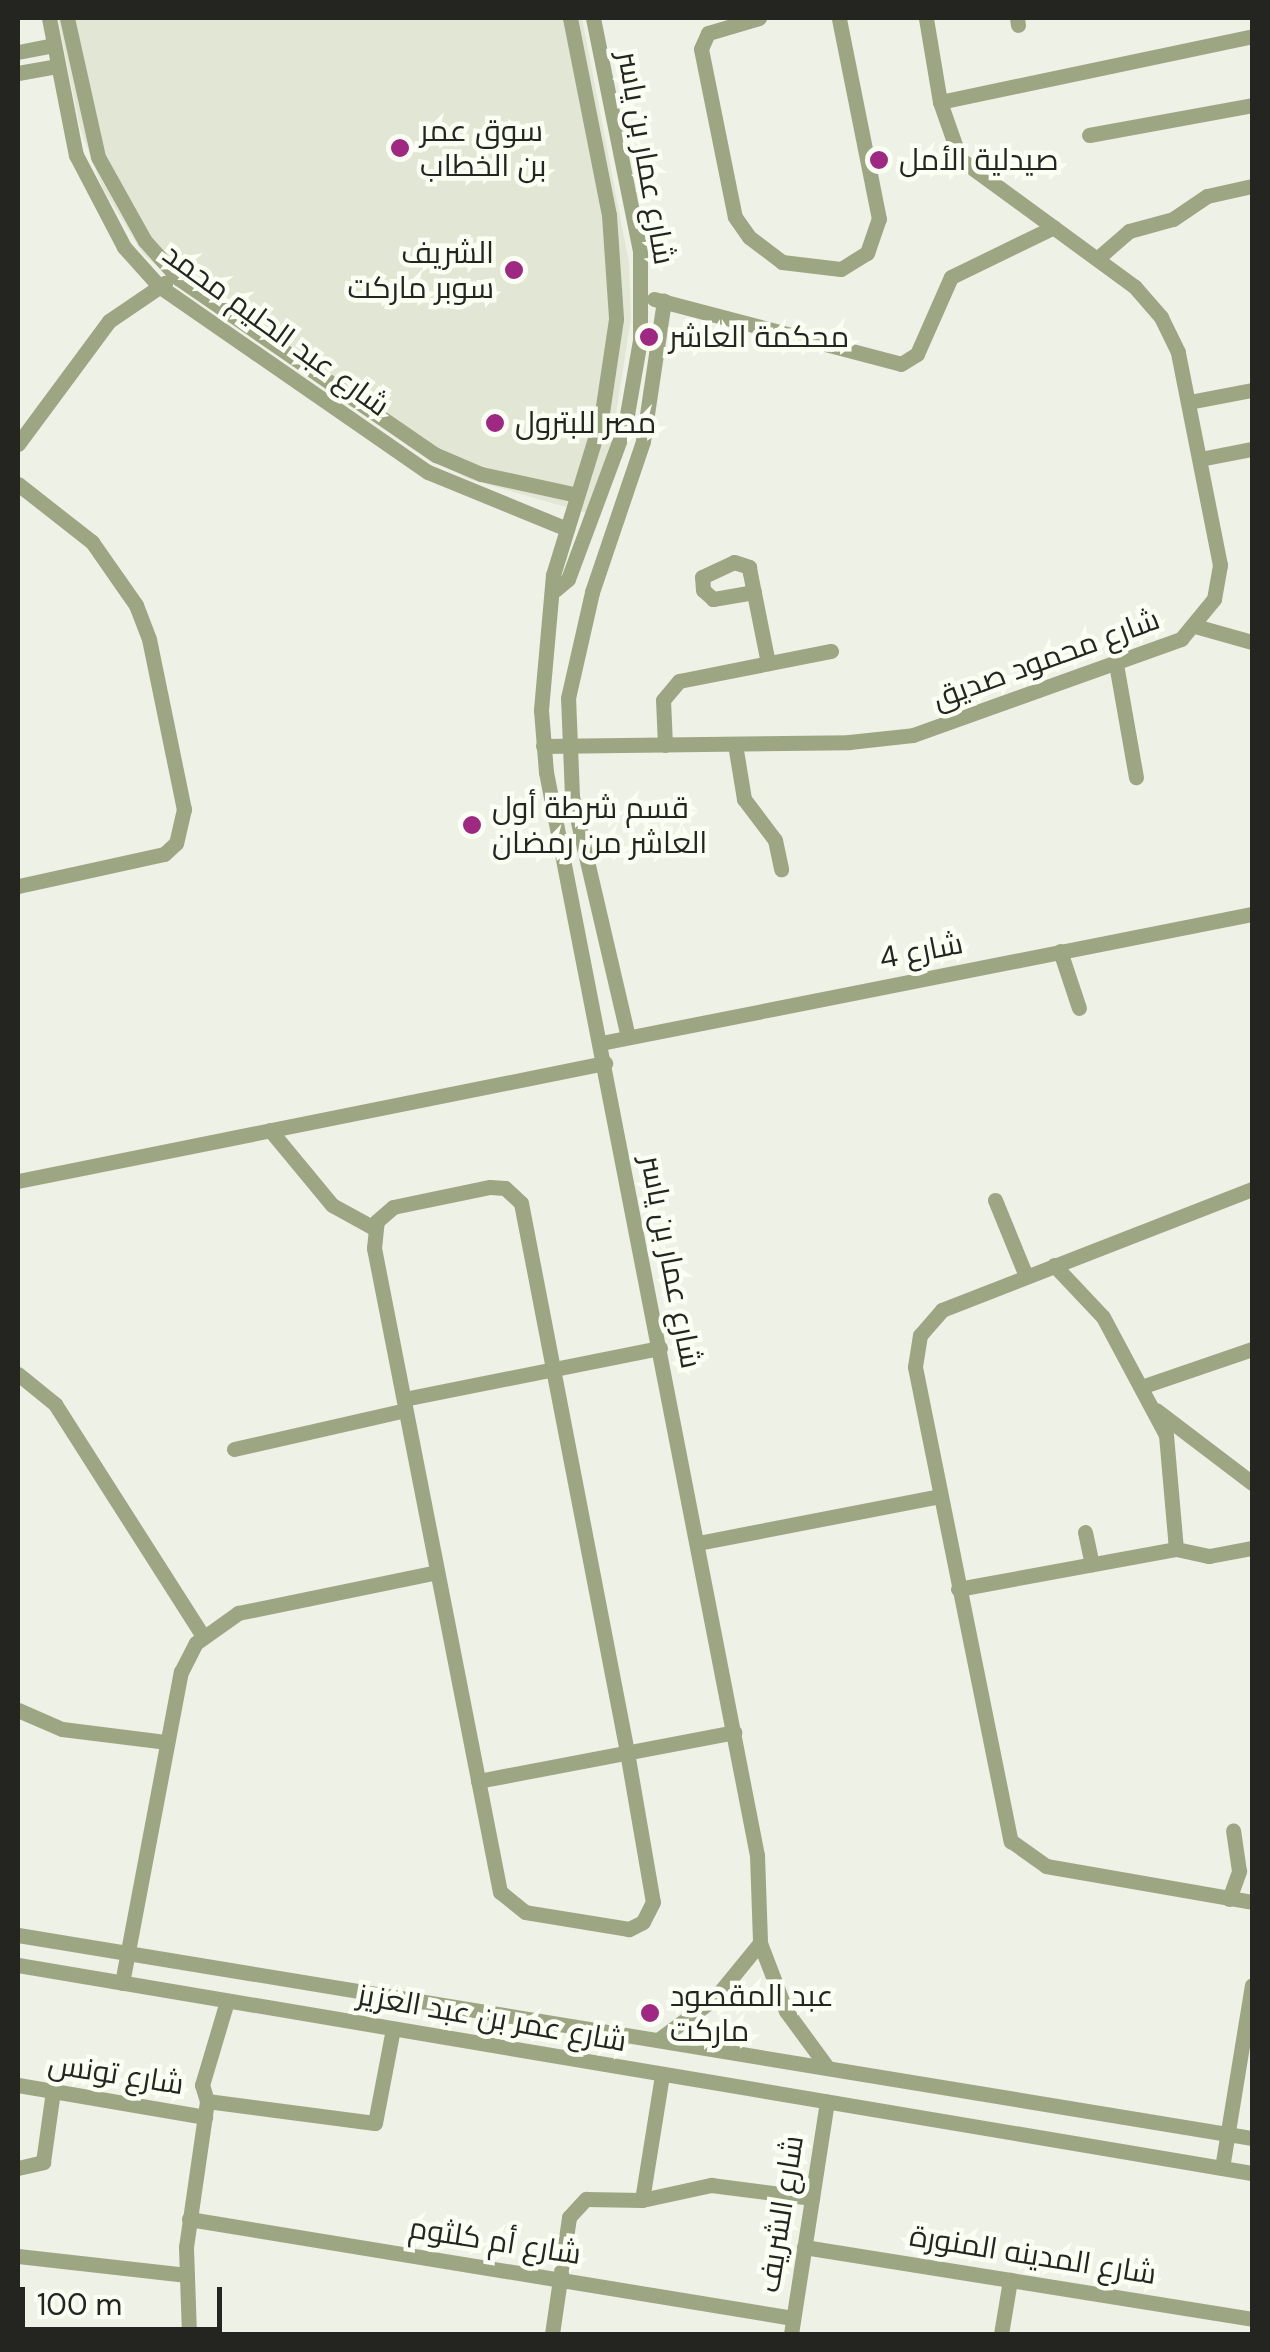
<!DOCTYPE html>
<meta charset="utf-8">
<style>
body{margin:0}
#map{position:relative;width:1270px;height:2352px;overflow:hidden;background:#eef1e6;font-family:"DM Sans",Cairo,sans-serif}
div>[style]{position:absolute}
.built>*{inset:0;background:#e1e7d4}
.minor>*{height:15px;margin:-7.5px;padding:0 7.5px;transform-origin:7.5px;border-radius:7.5px;background:#9ca683}
.dots>*{width:28px;height:28px;translate:-50% -50%;box-sizing:border-box;border:5px solid #fbfff3;border-radius:50%}
span{translate:-50% -50%;white-space:nowrap;text-align:center;line-height:1.15;-webkit-text-stroke:9px #fbfff3;paint-order:stroke}
.poi-label{font-size:30px;color:#242521}
.left{translate:0 -50%;text-align:left}
.right{translate:-100% -50%;text-align:right}
.street-label{font-size:30px;color:#242521}
.frame{position:absolute;inset:0;border:20px solid #242521;pointer-events:none}
.scale{position:absolute;left:20px;top:2287px;width:202px;height:45px;box-sizing:border-box;border:5px solid #242521;border-top:0;padding-left:12px;font-size:30px;line-height:35px;white-space:nowrap;color:#242521;-webkit-text-stroke:8px #fbfff3;paint-order:stroke}
</style>
<div id="map">
<div class="built">
<i style="clip-path:polygon(58px 18px,582px 18px,629px 263px,631px 318px,600px 517px,469px 479px,417px 452px,195px 299px,143px 254px,103px 189px,80px 128px)"></i>
</div>
<div class="minor">
<i style="left:49px;top:18px;width:140px;rotate:78.9deg"></i>
<i style="left:76px;top:155px;width:104px;rotate:62.4deg"></i>
<i style="left:124px;top:247px;width:52px;rotate:48.1deg"></i>
<i style="left:159px;top:286px;width:327px;rotate:34.7deg"></i>
<i style="left:428px;top:472px;width:150px;rotate:22.3deg"></i>
<i style="left:67px;top:18px;width:142px;rotate:77.4deg"></i>
<i style="left:98px;top:157px;width:96px;rotate:60.8deg"></i>
<i style="left:145px;top:241px;width:50px;rotate:48.3deg"></i>
<i style="left:178px;top:278px;width:313px;rotate:34.5deg"></i>
<i style="left:436px;top:455px;width:49px;rotate:22.9deg"></i>
<i style="left:481px;top:474px;width:98px;rotate:12.3deg"></i>
<i style="left:570px;top:18px;width:201px;rotate:78.8deg"></i>
<i style="left:609px;top:215px;width:104px;rotate:86.1deg"></i>
<i style="left:616px;top:319px;width:101px;rotate:98.5deg"></i>
<i style="left:601px;top:419px;width:163px;rotate:107.1deg"></i>
<i style="left:553px;top:575px;width:136px;rotate:95.1deg"></i>
<i style="left:541px;top:710px;width:62px;rotate:85.4deg"></i>
<i style="left:546px;top:772px;width:1103px;rotate:78.98deg"></i>
<i style="left:757px;top:1855px;width:88px;rotate:88deg"></i>
<i style="left:760px;top:1943px;width:73px;rotate:69.1deg"></i>
<i style="left:786px;top:2011px;width:69px;rotate:53.8deg"></i>
<i style="left:759px;top:18px;width:53px;rotate:163.6deg"></i>
<i style="left:708px;top:33px;width:17px;rotate:114deg"></i>
<i style="left:701px;top:49px;width:171px;rotate:78.6deg"></i>
<i style="left:735px;top:217px;width:24px;rotate:55deg"></i>
<i style="left:749px;top:237px;width:41px;rotate:37.1deg"></i>
<i style="left:782px;top:262px;width:59px;rotate:6.8deg"></i>
<i style="left:841px;top:269px;width:31px;rotate:-32deg"></i>
<i style="left:867px;top:253px;width:36px;rotate:-71deg"></i>
<i style="left:879px;top:219px;width:205px;rotate:-101.3deg"></i>
<i style="left:1017px;top:18px;width:7px;rotate:82deg"></i>
<i style="left:18px;top:52px;width:36px;rotate:-11deg"></i>
<i style="left:18px;top:73px;width:39px;rotate:-10deg"></i>
<i style="left:940px;top:102px;width:319px;rotate:-11.9deg"></i>
<i style="left:1089px;top:135px;width:166px;rotate:-10.4deg"></i>
<i style="left:1098px;top:258px;width:41px;rotate:-41.1deg"></i>
<i style="left:1129px;top:231px;width:46px;rotate:-15.3deg"></i>
<i style="left:1173px;top:219px;width:41px;rotate:-34.1deg"></i>
<i style="left:1207px;top:196px;width:46px;rotate:-12.5deg"></i>
<i style="left:654px;top:299px;width:255px;rotate:14.7deg"></i>
<i style="left:901px;top:364px;width:19px;rotate:-32deg"></i>
<i style="left:917px;top:354px;width:84px;rotate:-66.2deg"></i>
<i style="left:951px;top:277px;width:114px;rotate:-25.9deg"></i>
<i style="left:1189px;top:402px;width:64px;rotate:-10.8deg"></i>
<i style="left:18px;top:444px;width:153px;rotate:-53.5deg"></i>
<i style="left:109px;top:321px;width:68px;rotate:-34.2deg"></i>
<i style="left:1200px;top:459px;width:53px;rotate:-10.9deg"></i>
<i style="left:18px;top:484px;width:94px;rotate:38.1deg"></i>
<i style="left:92px;top:542px;width:77px;rotate:55.1deg"></i>
<i style="left:136px;top:605px;width:36px;rotate:69deg"></i>
<i style="left:149px;top:639px;width:174px;rotate:78.4deg"></i>
<i style="left:184px;top:809px;width:35px;rotate:103deg"></i>
<i style="left:176px;top:843px;width:16px;rotate:137deg"></i>
<i style="left:164px;top:854px;width:149px;rotate:167.6deg"></i>
<i style="left:555px;top:590px;width:17px;rotate:-40deg"></i>
<i style="left:568px;top:579px;width:163px;rotate:-69.6deg"></i>
<i style="left:625px;top:426px;width:87px;rotate:-80.1deg"></i>
<i style="left:640px;top:340px;width:89px;rotate:-90deg"></i>
<i style="left:640px;top:251px;width:238px;rotate:-101.4deg"></i>
<i style="left:754px;top:592px;width:42px;rotate:170.3deg"></i>
<i style="left:713px;top:599px;width:13px;rotate:-138deg"></i>
<i style="left:703px;top:590px;width:13px;rotate:-94deg"></i>
<i style="left:702px;top:577px;width:35px;rotate:-25deg"></i>
<i style="left:734px;top:562px;width:16px;rotate:18deg"></i>
<i style="left:749px;top:567px;width:6px;rotate:81deg"></i>
<i style="left:750px;top:573px;width:92px;rotate:78.7deg"></i>
<i style="left:1195px;top:626px;width:59px;rotate:15.7deg"></i>
<i style="left:1116px;top:664px;width:115px;rotate:80deg"></i>
<i style="left:735px;top:744px;width:56px;rotate:80.7deg"></i>
<i style="left:744px;top:799px;width:51px;rotate:52.9deg"></i>
<i style="left:775px;top:840px;width:30px;rotate:78deg"></i>
<i style="left:665px;top:745px;width:45px;rotate:-92.5deg"></i>
<i style="left:663px;top:700px;width:25px;rotate:-50deg"></i>
<i style="left:679px;top:681px;width:155px;rotate:-11.2deg"></i>
<i style="left:543px;top:746px;width:306px;rotate:-0.7deg"></i>
<i style="left:849px;top:742px;width:64px;rotate:-6.2deg"></i>
<i style="left:913px;top:735px;width:285px;rotate:-19.7deg"></i>
<i style="left:1181px;top:639px;width:52px;rotate:-50.5deg"></i>
<i style="left:1214px;top:599px;width:35px;rotate:-80deg"></i>
<i style="left:1220px;top:565px;width:217px;rotate:-101.2deg"></i>
<i style="left:1178px;top:352px;width:39px;rotate:-116deg"></i>
<i style="left:1161px;top:317px;width:40px;rotate:-131deg"></i>
<i style="left:1135px;top:287px;width:217px;rotate:-143.8deg"></i>
<i style="left:960px;top:159px;width:60px;rotate:-109.3deg"></i>
<i style="left:940px;top:102px;width:85px;rotate:-99.5deg"></i>
<i style="left:1060px;top:951px;width:60px;rotate:71.6deg"></i>
<i style="left:628px;top:1037px;width:247px;rotate:-103.1deg"></i>
<i style="left:572px;top:796px;width:98px;rotate:-92.3deg"></i>
<i style="left:568px;top:698px;width:109px;rotate:-77.2deg"></i>
<i style="left:592px;top:592px;width:159px;rotate:-71.3deg"></i>
<i style="left:643px;top:441px;width:142px;rotate:-81.5deg"></i>
<i style="left:601px;top:1043px;width:664px;rotate:-11.21deg"></i>
<i style="left:270px;top:1130px;width:97px;rotate:50.4deg"></i>
<i style="left:332px;top:1205px;width:48px;rotate:28.7deg"></i>
<i style="left:18px;top:1181px;width:599px;rotate:-11.37deg"></i>
<i style="left:490px;top:1187px;width:15px;rotate:4deg"></i>
<i style="left:505px;top:1188px;width:22px;rotate:43deg"></i>
<i style="left:521px;top:1203px;width:559px;rotate:79.07deg"></i>
<i style="left:627px;top:1752px;width:152px;rotate:80.2deg"></i>
<i style="left:653px;top:1902px;width:22px;rotate:117deg"></i>
<i style="left:643px;top:1922px;width:16px;rotate:153deg"></i>
<i style="left:629px;top:1929px;width:105px;rotate:-170.7deg"></i>
<i style="left:525px;top:1912px;width:32px;rotate:-141deg"></i>
<i style="left:500px;top:1892px;width:656px;rotate:-101.07deg"></i>
<i style="left:374px;top:1248px;width:27px;rotate:-84deg"></i>
<i style="left:377px;top:1221px;width:21px;rotate:-41deg"></i>
<i style="left:393px;top:1207px;width:99px;rotate:-11.7deg"></i>
<i style="left:1252px;top:1189px;width:333px;rotate:158.7deg"></i>
<i style="left:942px;top:1310px;width:33px;rotate:131deg"></i>
<i style="left:920px;top:1335px;width:32px;rotate:99deg"></i>
<i style="left:915px;top:1367px;width:484px;rotate:78.6deg"></i>
<i style="left:1011px;top:1841px;width:43px;rotate:35.5deg"></i>
<i style="left:1046px;top:1866px;width:209px;rotate:9.9deg"></i>
<i style="left:995px;top:1200px;width:82px;rotate:67.8deg"></i>
<i style="left:1054px;top:1265px;width:71px;rotate:46.7deg"></i>
<i style="left:1103px;top:1317px;width:134px;rotate:61.9deg"></i>
<i style="left:1166px;top:1435px;width:114px;rotate:85deg"></i>
<i style="left:18px;top:1374px;width:48px;rotate:39deg"></i>
<i style="left:55px;top:1404px;width:274px;rotate:57.5deg"></i>
<i style="left:1141px;top:1387px;width:117px;rotate:-18.9deg"></i>
<i style="left:404px;top:1399px;width:261px;rotate:-11.3deg"></i>
<i style="left:1156px;top:1410px;width:121px;rotate:37.2deg"></i>
<i style="left:234px;top:1449px;width:175px;rotate:-12.8deg"></i>
<i style="left:1085px;top:1532px;width:33px;rotate:78deg"></i>
<i style="left:698px;top:1543px;width:246px;rotate:-11deg"></i>
<i style="left:958px;top:1589px;width:222px;rotate:-10.4deg"></i>
<i style="left:1176px;top:1549px;width:34px;rotate:12deg"></i>
<i style="left:1209px;top:1556px;width:44px;rotate:-10.5deg"></i>
<i style="left:18px;top:1710px;width:48px;rotate:23.4deg"></i>
<i style="left:62px;top:1729px;width:106px;rotate:7.1deg"></i>
<i style="left:478px;top:1781px;width:261px;rotate:-10.8deg"></i>
<i style="left:1229px;top:1899px;width:30px;rotate:-70deg"></i>
<i style="left:1239px;top:1871px;width:41px;rotate:-98.3deg"></i>
<i style="left:18px;top:1935px;width:1251px;rotate:9.34deg"></i>
<i style="left:18px;top:1965px;width:1251px;rotate:9.57deg"></i>
<i style="left:122px;top:1983px;width:317px;rotate:-79.3deg"></i>
<i style="left:181px;top:1672px;width:33px;rotate:-63deg"></i>
<i style="left:196px;top:1643px;width:52px;rotate:-35.5deg"></i>
<i style="left:238px;top:1613px;width:203px;rotate:-11.6deg"></i>
<i style="left:658px;top:2040px;width:71px;rotate:-36.4deg"></i>
<i style="left:715px;top:1998px;width:71px;rotate:-50.7deg"></i>
<i style="left:18px;top:2085px;width:190px;rotate:9.7deg"></i>
<i style="left:207px;top:2101px;width:169px;rotate:7.5deg"></i>
<i style="left:375px;top:2123px;width:96px;rotate:-79.2deg"></i>
<i style="left:18px;top:2168px;width:26px;rotate:-13deg"></i>
<i style="left:43px;top:2162px;width:72px;rotate:-82deg"></i>
<i style="left:1222px;top:2168px;width:185px;rotate:-80.7deg"></i>
<i style="left:642px;top:2200px;width:127px;rotate:-80.9deg"></i>
<i style="left:189px;top:2219px;width:612px;rotate:9.31deg"></i>
<i style="left:804px;top:2247px;width:454px;rotate:9.1deg"></i>
<i style="left:18px;top:2256px;width:170px;rotate:6.4deg"></i>
<i style="left:189px;top:2334px;width:87px;rotate:-92deg"></i>
<i style="left:186px;top:2247px;width:148px;rotate:-81.8deg"></i>
<i style="left:207px;top:2101px;width:17px;rotate:-107deg"></i>
<i style="left:202px;top:2085px;width:88px;rotate:-73.4deg"></i>
<i style="left:552px;top:2334px;width:118px;rotate:-81.7deg"></i>
<i style="left:569px;top:2217px;width:25px;rotate:-47deg"></i>
<i style="left:586px;top:2199px;width:56px;rotate:1deg"></i>
<i style="left:642px;top:2200px;width:71px;rotate:-12.3deg"></i>
<i style="left:711px;top:2185px;width:102px;rotate:7.3deg"></i>
<i style="left:791px;top:2334px;width:235px;rotate:-81.2deg"></i>
<i style="left:1001px;top:2334px;width:55px;rotate:-80.5deg"></i>
</div>
<div class="dots">
<i style="left:400px;top:148px;background:#9e2882"></i>
<i style="left:879px;top:160px;background:#9e2882"></i>
<i style="left:514px;top:270px;background:#9e2882"></i>
<i style="left:649px;top:337px;background:#9e2882"></i>
<i style="left:495px;top:423px;background:#9e2882"></i>
<i style="left:472px;top:825px;background:#9e2882"></i>
<i style="left:650px;top:2013px;background:#9e2882"></i>
</div>
<div class="poi-label">
<span class="left" style="left:420px;top:148px">سوق عمر<br>بن الخطاب</span>
<span class="left" style="left:899px;top:160px">صيدلية الأمل</span>
<span class="right" style="left:494px;top:270px">الشريف<br>سوبر ماركت</span>
<span class="left" style="left:669px;top:337px">محكمة العاشر</span>
<span class="left" style="left:515px;top:423px">مصر للبترول</span>
<span class="left" style="left:492px;top:825px">قسم شرطة أول<br>العاشر من رمضان</span>
<span class="left" style="left:670px;top:2013px">عبد المقصود<br>ماركت</span>
</div>
<div class="street-label">
<span style="left:646px;top:158px;rotate:80deg">شارع عمار بن ياسر</span>
<span style="left:276px;top:330px;rotate:36deg">شارع عبد الحليم محمد</span>
<span style="left:1046px;top:659px;rotate:-20deg">شارع محمود صديق</span>
<span style="left:921px;top:951px;rotate:-11deg">شارع 4</span>
<span style="left:671px;top:1262px;rotate:79deg">شارع عمار بن ياسر</span>
<span style="left:492px;top:2018px;rotate:10deg">شارع عمر بن عبد العزيز</span>
<span style="left:116px;top:2074px;rotate:9deg">شارع تونس</span>
<span style="left:781px;top:2214px;rotate:-81deg">شارع الشريف</span>
<span style="left:495px;top:2241px;rotate:9deg">شارع أم كلثوم</span>
<span style="left:1033px;top:2255px;rotate:9deg">شارع المدينه المنورة</span>
</div>
<div class="frame"></div>
<div class="scale">100 m</div>
</div>
